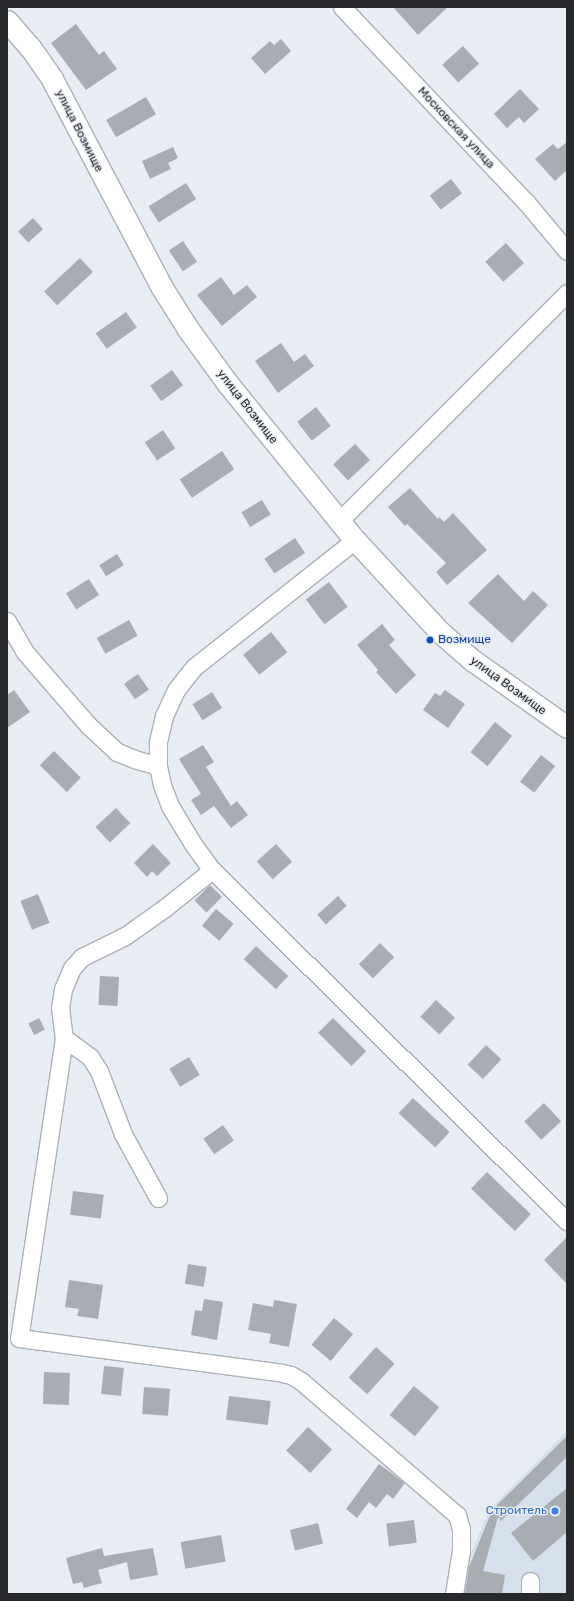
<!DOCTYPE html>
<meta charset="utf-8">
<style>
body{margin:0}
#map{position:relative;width:574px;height:1601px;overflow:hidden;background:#e8edf3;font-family:Rubik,sans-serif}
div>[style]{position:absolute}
.built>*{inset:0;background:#d6e0ed}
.building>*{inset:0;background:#a8adb3;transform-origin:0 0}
.roads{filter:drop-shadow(1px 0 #acb1b7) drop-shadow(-1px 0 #acb1b7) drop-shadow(0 1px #acb1b7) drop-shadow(0 -1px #acb1b7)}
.minor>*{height:17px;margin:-8.5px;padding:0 8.5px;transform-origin:8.5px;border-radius:8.5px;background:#fff}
.major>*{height:21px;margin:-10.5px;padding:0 10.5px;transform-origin:10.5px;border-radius:10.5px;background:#fff}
.dots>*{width:11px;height:11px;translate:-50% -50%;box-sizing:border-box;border:2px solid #e8edf3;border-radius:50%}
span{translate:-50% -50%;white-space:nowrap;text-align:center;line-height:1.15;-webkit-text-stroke:3px #e8edf3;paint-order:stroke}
.street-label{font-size:12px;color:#27292c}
.transit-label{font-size:12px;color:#164399}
.left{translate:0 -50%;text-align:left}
.shop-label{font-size:12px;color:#366cbe}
.right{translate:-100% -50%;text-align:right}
.frame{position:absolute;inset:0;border:8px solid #27292c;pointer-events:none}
</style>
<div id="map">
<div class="built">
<i style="clip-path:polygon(567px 1431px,567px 1594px,464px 1594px,467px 1563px,489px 1510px)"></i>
</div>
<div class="building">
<i style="clip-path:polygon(393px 7px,448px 7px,418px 35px)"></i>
<i style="clip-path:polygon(76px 24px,99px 55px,104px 51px,117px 69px,86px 90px,51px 43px)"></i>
<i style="clip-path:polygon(281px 39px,291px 51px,265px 74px,251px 58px,270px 41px,274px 45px)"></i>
<i style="left:463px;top:46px;width:24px;height:28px;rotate:48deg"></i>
<i style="clip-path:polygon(520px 89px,539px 109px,524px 123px,519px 117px,507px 128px,494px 114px)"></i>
<i style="left:146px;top:97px;width:20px;height:46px;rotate:60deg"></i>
<i style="clip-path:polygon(567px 142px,567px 170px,555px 181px,535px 159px,553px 144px,558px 149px)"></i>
<i style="clip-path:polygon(173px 147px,178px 158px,168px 163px,171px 169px,150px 179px,142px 161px)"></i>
<i style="left:451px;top:179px;width:18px;height:27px;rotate:52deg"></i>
<i style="left:186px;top:183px;width:19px;height:44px;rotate:58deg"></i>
<i style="left:33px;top:218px;width:15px;height:20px;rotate:48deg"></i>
<i style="left:183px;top:241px;width:25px;height:17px;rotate:56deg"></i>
<i style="left:506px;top:243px;width:27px;height:28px;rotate:48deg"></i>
<i style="left:80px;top:258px;width:19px;height:49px;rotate:47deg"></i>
<i style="clip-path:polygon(221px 277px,234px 295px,247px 285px,257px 297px,222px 326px,197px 295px)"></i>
<i style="left:126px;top:312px;width:19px;height:37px;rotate:55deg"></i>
<i style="clip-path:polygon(281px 343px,294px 362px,305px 354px,314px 366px,278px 393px,255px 361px)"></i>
<i style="left:172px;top:370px;width:19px;height:27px;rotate:54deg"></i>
<i style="left:316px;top:407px;width:24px;height:24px;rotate:52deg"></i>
<i style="left:163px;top:430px;width:22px;height:22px;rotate:56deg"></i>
<i style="left:355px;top:444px;width:22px;height:30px;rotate:47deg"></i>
<i style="left:222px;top:451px;width:22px;height:51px;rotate:56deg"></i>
<i style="clip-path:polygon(410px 488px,438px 519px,439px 517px,444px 522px,453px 513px,487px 550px,447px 585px,436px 572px,446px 563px,407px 524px,405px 526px,388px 507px)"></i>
<i style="left:262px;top:500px;width:17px;height:24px;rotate:59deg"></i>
<i style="left:295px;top:538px;width:18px;height:37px;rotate:56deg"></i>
<i style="left:117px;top:554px;width:13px;height:21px;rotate:58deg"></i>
<i style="clip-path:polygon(498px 574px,524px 601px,533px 591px,548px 605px,512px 643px,468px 603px)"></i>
<i style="left:89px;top:579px;width:19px;height:27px;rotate:58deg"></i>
<i style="left:329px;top:582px;width:31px;height:29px;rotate:53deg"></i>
<i style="left:129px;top:620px;width:18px;height:37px;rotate:61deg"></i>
<i style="clip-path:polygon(382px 624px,395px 640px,389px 645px,416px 675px,396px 694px,376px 672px,378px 670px,357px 645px)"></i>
<i style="left:271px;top:632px;width:26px;height:36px;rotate:51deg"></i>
<i style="left:138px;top:674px;width:19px;height:17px;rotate:55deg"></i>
<i style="clip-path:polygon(14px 690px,30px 712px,7px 728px,7px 695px)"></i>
<i style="clip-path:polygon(445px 690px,465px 704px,448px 728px,423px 710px,435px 693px,440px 696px)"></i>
<i style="left:212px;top:692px;width:19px;height:23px;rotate:58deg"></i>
<i style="left:495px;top:722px;width:22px;height:39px;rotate:39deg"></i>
<i style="clip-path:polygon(203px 745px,214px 762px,206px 767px,231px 806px,237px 801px,248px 815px,231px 828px,214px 806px,201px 815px,191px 800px,201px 794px,179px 759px)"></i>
<i style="left:54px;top:751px;width:38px;height:20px;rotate:45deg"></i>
<i style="left:541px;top:755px;width:18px;height:34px;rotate:38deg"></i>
<i style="left:116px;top:808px;width:21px;height:28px;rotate:47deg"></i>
<i style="clip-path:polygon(153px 844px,171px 863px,157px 876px,152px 871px,147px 877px,134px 863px)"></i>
<i style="left:276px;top:844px;width:24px;height:26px;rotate:48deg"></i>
<i style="left:210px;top:885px;width:17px;height:22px;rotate:45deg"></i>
<i style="left:38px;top:894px;width:31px;height:19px;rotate:68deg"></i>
<i style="left:338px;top:896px;width:13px;height:28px;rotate:48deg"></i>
<i style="left:216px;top:909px;width:23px;height:22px;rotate:40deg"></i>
<i style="left:380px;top:943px;width:20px;height:30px;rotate:45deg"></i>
<i style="left:256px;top:946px;width:44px;height:18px;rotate:43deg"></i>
<i style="left:100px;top:976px;width:19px;height:29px;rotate:3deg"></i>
<i style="left:436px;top:1000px;width:26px;height:23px;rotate:43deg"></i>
<i style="left:39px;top:1018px;width:13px;height:12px;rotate:63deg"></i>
<i style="left:333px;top:1018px;width:47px;height:21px;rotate:45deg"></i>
<i style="left:486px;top:1045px;width:21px;height:27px;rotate:43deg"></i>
<i style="left:189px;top:1057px;width:21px;height:23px;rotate:59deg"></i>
<i style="left:413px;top:1098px;width:50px;height:21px;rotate:43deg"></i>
<i style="left:544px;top:1103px;width:25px;height:27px;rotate:47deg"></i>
<i style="left:223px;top:1125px;width:19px;height:24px;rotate:55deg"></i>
<i style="left:487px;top:1172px;width:61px;height:23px;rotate:44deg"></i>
<i style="left:73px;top:1191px;width:31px;height:24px;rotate:7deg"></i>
<i style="clip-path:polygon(567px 1237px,567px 1284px,544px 1260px)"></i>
<i style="left:188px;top:1264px;width:19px;height:20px;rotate:9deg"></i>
<i style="clip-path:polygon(69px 1280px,103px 1285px,98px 1319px,77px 1316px,79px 1309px,65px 1307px)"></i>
<i style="clip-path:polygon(204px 1299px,223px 1302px,217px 1340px,191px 1335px,195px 1310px,202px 1311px)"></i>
<i style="clip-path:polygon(274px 1300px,297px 1304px,289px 1347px,269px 1343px,271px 1334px,248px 1330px,253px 1303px,273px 1307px)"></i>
<i style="left:334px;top:1318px;width:25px;height:35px;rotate:40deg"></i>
<i style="left:376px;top:1347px;width:25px;height:41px;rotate:42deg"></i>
<i style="left:104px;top:1366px;width:20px;height:28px;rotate:6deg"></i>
<i style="left:44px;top:1372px;width:26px;height:32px;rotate:2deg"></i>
<i style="left:414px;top:1386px;width:33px;height:38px;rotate:40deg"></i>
<i style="left:144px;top:1387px;width:26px;height:27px;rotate:4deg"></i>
<i style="left:229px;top:1396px;width:42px;height:24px;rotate:7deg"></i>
<i style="left:308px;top:1427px;width:33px;height:32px;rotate:43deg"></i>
<i style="clip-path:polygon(567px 1436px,567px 1457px,501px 1521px,498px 1517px,483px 1571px,505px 1575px,502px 1594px,465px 1594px,469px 1567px,491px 1513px,495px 1514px,492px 1510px)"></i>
<i style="clip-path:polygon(379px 1464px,405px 1483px,393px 1499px,387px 1494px,376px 1508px,369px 1502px,357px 1518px,346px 1509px)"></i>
<i style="clip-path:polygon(567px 1488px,567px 1532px,533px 1561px,511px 1533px)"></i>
<i style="left:414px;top:1520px;width:23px;height:28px;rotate:83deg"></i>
<i style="left:318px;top:1523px;width:21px;height:29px;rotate:76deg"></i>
<i style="left:221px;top:1535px;width:27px;height:41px;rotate:80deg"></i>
<i style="clip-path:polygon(102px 1548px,104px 1556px,153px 1548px,158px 1575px,130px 1580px,127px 1562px,98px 1570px,102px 1583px,84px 1588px,82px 1582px,73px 1584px,66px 1558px)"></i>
</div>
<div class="roads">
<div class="minor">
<i style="left:342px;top:7px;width:268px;rotate:46.7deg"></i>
<i style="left:526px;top:202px;width:64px;rotate:50.1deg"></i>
<i style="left:339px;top:521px;width:322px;rotate:-45deg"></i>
<i style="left:355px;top:540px;width:205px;rotate:141.7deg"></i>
<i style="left:194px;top:667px;width:29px;rotate:128deg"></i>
<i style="left:176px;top:690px;width:29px;rotate:115deg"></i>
<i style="left:164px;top:716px;width:28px;rotate:103deg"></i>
<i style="left:158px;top:743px;width:23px;rotate:90deg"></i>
<i style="left:158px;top:766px;width:19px;rotate:78deg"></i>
<i style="left:162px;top:785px;width:22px;rotate:69deg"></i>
<i style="left:170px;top:806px;width:44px;rotate:58.8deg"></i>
<i style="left:193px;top:844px;width:32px;rotate:54deg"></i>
<i style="left:212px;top:870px;width:499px;rotate:44.7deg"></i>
<i style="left:7px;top:621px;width:34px;rotate:60deg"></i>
<i style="left:24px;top:651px;width:98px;rotate:49.1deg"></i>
<i style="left:88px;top:725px;width:40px;rotate:43deg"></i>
<i style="left:117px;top:752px;width:18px;rotate:22deg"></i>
<i style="left:134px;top:759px;width:25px;rotate:16deg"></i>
<i style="left:212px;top:870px;width:59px;rotate:141.2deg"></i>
<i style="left:166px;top:907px;width:50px;rotate:144.7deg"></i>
<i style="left:125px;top:936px;width:48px;rotate:154deg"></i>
<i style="left:82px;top:957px;width:15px;rotate:132deg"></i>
<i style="left:72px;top:968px;width:23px;rotate:113deg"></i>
<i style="left:63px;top:989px;width:18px;rotate:99deg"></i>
<i style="left:60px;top:1007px;width:31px;rotate:83deg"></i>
<i style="left:64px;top:1038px;width:303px;rotate:98.5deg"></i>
<i style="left:19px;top:1338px;width:261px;rotate:7.5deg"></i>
<i style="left:278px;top:1372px;width:13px;rotate:13deg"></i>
<i style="left:291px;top:1375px;width:12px;rotate:31deg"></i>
<i style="left:301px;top:1381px;width:206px;rotate:40.7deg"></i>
<i style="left:457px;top:1515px;width:15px;rotate:74deg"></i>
<i style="left:461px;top:1529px;width:21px;rotate:90deg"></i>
<i style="left:461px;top:1550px;width:45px;rotate:99deg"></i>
<i style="left:64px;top:1038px;width:32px;rotate:36deg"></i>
<i style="left:90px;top:1057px;width:17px;rotate:57deg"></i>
<i style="left:99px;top:1071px;width:67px;rotate:69.1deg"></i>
<i style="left:123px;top:1134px;width:73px;rotate:61.3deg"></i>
<i style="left:530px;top:1581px;width:13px;rotate:90deg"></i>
</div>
<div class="major">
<i style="left:7px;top:21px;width:35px;rotate:49deg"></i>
<i style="left:30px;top:47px;width:39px;rotate:55deg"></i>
<i style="left:52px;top:79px;width:234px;rotate:62.2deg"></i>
<i style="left:161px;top:286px;width:51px;rotate:57.9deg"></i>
<i style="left:188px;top:329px;width:68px;rotate:54deg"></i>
<i style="left:228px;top:384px;width:201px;rotate:50.9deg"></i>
<i style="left:355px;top:540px;width:125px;rotate:47.3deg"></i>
<i style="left:440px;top:632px;width:43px;rotate:41.2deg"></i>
<i style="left:472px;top:660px;width:116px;rotate:35.2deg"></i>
</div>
</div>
<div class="dots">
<i style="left:430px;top:640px;background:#1a4fb4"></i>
<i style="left:555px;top:1511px;background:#3f7fe0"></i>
</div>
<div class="street-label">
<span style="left:456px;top:128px;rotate:47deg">Московская улица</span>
<span style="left:79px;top:131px;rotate:63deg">улица Возмище</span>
<span style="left:247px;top:407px;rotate:52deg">улица Возмище</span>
<span style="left:508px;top:686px;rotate:36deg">улица Возмище</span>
</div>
<div class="transit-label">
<span class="left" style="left:438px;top:640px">Возмище</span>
</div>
<div class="shop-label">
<span class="right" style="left:547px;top:1511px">Строитель</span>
</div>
<div class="frame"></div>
</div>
